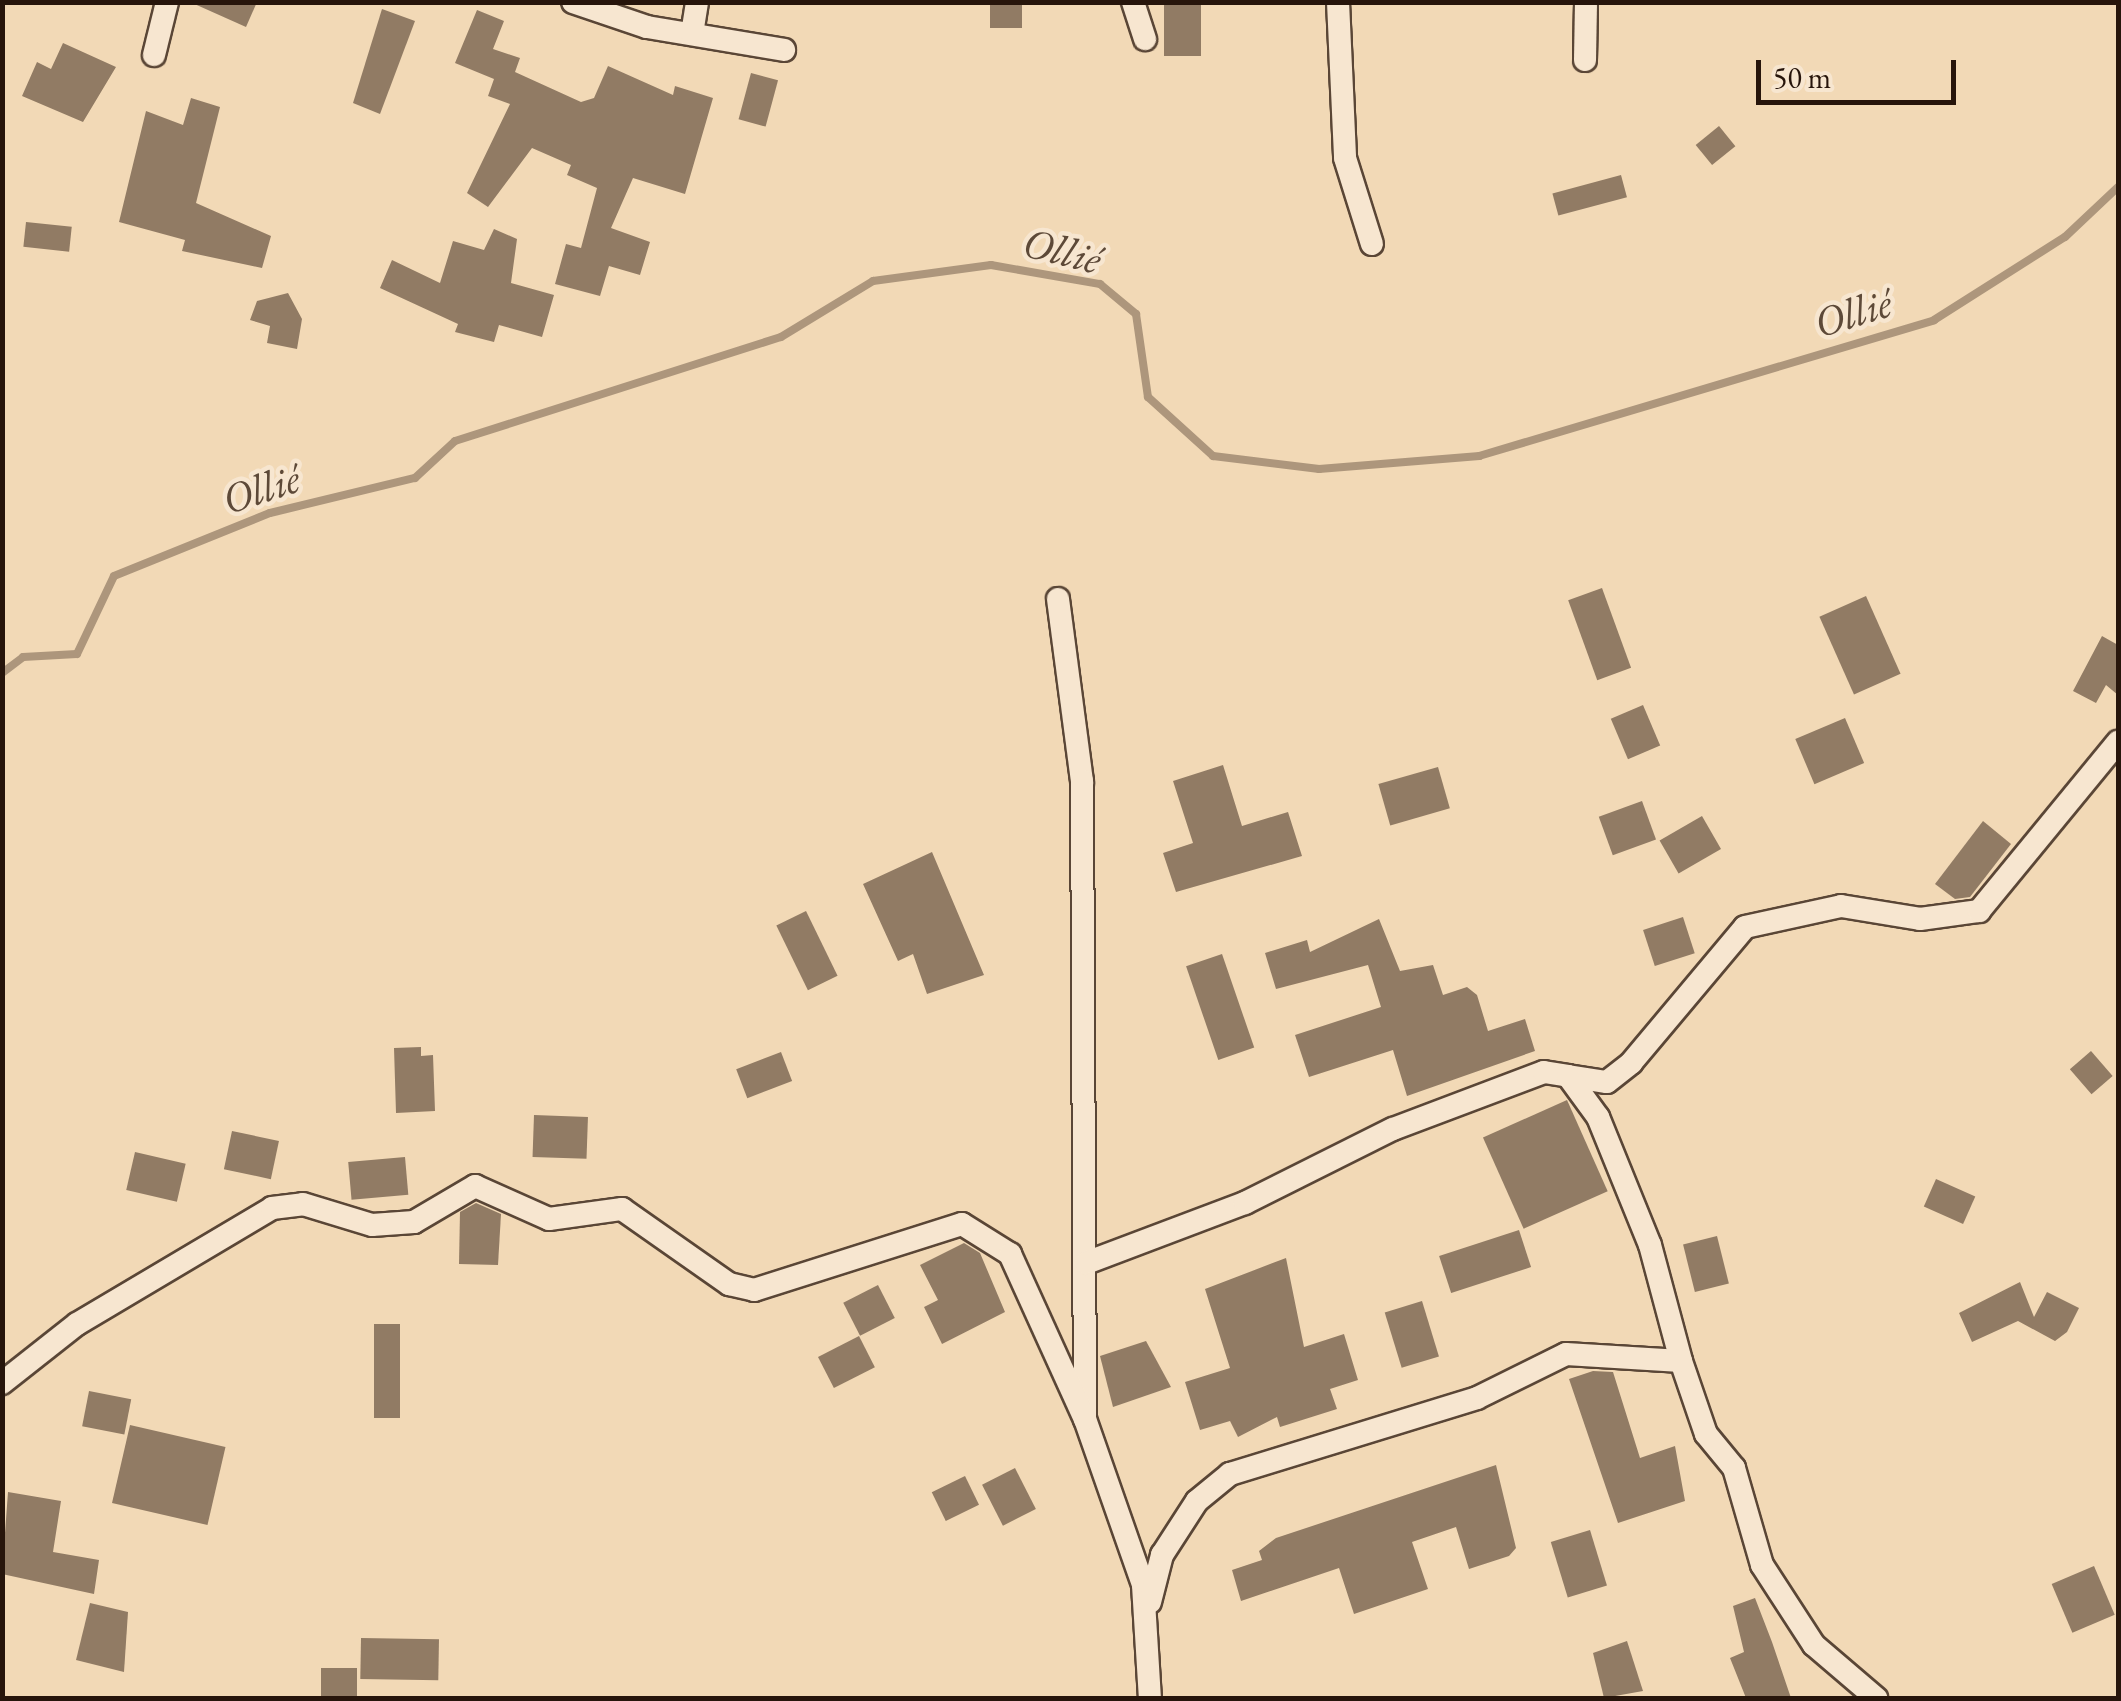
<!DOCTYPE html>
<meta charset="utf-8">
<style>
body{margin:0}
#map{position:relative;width:2121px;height:1701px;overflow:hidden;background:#f2d9b6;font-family:"EB Garamond",serif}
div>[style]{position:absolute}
.stream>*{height:8px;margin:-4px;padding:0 4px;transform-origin:4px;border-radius:4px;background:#ad967c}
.building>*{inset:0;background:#917b64;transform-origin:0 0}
.roads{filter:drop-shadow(2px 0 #5a4636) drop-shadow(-2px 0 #5a4636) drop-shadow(0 2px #5a4636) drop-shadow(0 -2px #5a4636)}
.street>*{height:22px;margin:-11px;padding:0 11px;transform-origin:11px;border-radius:11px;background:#f7e6d0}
span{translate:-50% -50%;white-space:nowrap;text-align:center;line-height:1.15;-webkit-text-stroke:9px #f7e6d0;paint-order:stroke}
.water-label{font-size:42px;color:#5d4938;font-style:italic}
.frame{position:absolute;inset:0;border:5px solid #27150b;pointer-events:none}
.scale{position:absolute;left:1756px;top:60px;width:200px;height:45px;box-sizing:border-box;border:5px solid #27150b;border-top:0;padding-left:12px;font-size:30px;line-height:35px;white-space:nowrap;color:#27150b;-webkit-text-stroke:8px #f7e6d0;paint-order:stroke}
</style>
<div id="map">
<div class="stream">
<i style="left:2px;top:673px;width:26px;rotate:-37deg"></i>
<i style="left:23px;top:657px;width:54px;rotate:-3.2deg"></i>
<i style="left:77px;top:654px;width:86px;rotate:-64.6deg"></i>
<i style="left:114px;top:576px;width:168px;rotate:-22deg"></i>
<i style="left:270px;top:513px;width:149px;rotate:-13.6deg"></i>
<i style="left:415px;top:478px;width:54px;rotate:-42.8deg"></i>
<i style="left:455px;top:441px;width:342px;rotate:-17.7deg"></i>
<i style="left:781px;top:337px;width:108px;rotate:-31.3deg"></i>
<i style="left:873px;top:281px;width:119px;rotate:-7.7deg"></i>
<i style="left:991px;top:265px;width:111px;rotate:9.9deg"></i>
<i style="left:1100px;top:284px;width:47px;rotate:39.8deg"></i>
<i style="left:1136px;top:314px;width:84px;rotate:81.8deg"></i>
<i style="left:1148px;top:397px;width:88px;rotate:42.2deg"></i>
<i style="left:1213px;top:456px;width:107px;rotate:7deg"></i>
<i style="left:1319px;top:469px;width:161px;rotate:-4.6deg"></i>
<i style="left:1479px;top:456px;width:475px;rotate:-16.6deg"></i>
<i style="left:1934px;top:320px;width:155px;rotate:-32.4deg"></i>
<i style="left:2065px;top:237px;width:73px;rotate:-43.3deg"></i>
</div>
<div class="building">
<i style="clip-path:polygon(190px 2px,257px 2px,246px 27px)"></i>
<i style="left:990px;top:2px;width:32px;height:26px"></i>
<i style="left:1164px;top:2px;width:37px;height:54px"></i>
<i style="clip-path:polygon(382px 9px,415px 21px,380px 114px,353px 103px)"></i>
<i style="clip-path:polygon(477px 10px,504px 21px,493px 49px,520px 58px,515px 72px,581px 102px,594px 98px,608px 66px,673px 95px,675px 86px,713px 98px,685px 194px,633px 178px,611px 228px,650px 242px,640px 275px,609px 266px,600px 296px,555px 284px,566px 244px,581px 248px,597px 188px,567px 175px,571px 165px,532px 148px,488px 207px,467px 193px,510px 104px,488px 96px,494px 79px,455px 63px)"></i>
<i style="clip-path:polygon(63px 43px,116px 67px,83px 122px,22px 96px,37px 62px,51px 69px)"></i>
<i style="left:751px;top:73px;width:28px;height:48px;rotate:15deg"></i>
<i style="clip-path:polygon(191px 98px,220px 107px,196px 203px,271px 236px,262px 268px,182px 251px,185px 240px,119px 222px,146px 111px,183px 125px)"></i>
<i style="left:1719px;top:126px;width:26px;height:30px;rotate:51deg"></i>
<i style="left:1621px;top:175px;width:23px;height:71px;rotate:75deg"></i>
<i style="left:26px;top:222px;width:46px;height:25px;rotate:6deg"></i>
<i style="clip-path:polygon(494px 229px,517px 239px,511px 283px,554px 295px,542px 337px,499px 325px,494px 342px,455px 332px,458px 324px,380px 288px,392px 260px,440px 283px,453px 241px,484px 250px)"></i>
<i style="clip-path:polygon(288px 293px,302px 319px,297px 349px,267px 343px,270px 326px,250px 320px,257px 301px)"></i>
<i style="left:1602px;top:588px;width:85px;height:36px;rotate:70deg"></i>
<i style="left:1866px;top:596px;width:85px;height:51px;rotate:66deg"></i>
<i style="clip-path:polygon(2102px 636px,2118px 645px,2118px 695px,2106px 685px,2096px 703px,2073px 691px)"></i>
<i style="left:1643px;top:705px;width:44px;height:35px;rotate:67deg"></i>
<i style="left:1845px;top:718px;width:49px;height:54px;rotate:67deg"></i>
<i style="clip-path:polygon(1223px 765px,1242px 826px,1288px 812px,1302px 856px,1176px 892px,1163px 853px,1193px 843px,1173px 781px)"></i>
<i style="left:1438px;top:767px;width:43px;height:62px;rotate:74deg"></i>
<i style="left:1642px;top:801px;width:41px;height:46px;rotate:70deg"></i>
<i style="left:1702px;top:816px;width:38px;height:49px;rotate:60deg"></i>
<i style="clip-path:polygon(1983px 821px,2011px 844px,1970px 897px,1955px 899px,1935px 884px)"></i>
<i style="clip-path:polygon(932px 852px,984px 975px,927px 994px,913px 954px,898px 961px,863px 884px)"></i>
<i style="left:806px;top:911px;width:72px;height:33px;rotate:64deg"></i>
<i style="left:1683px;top:917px;width:38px;height:42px;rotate:72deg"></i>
<i style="clip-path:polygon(1379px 919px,1400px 971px,1433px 965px,1443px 995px,1467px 987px,1477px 995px,1488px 1031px,1525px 1019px,1535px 1051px,1407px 1096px,1393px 1050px,1309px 1077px,1295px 1035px,1381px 1007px,1368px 965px,1276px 989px,1265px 953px,1307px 940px,1310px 952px)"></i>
<i style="left:1222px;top:954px;width:99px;height:38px;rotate:71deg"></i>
<i style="clip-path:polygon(421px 1047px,421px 1056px,433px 1055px,435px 1111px,396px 1113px,394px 1048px)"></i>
<i style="left:2091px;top:1051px;width:33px;height:28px;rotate:49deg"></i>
<i style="left:781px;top:1052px;width:31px;height:48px;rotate:69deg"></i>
<i style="left:1567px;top:1100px;width:100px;height:92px;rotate:66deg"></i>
<i style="left:534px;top:1115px;width:54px;height:42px;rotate:2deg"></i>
<i style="left:232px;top:1131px;width:48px;height:39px;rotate:12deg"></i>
<i style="left:135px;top:1152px;width:52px;height:39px;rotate:13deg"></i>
<i style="left:405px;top:1157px;width:38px;height:57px;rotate:85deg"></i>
<i style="left:1936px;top:1179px;width:43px;height:30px;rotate:24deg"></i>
<i style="clip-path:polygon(476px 1203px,501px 1214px,498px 1265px,459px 1264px,460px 1212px)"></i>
<i style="left:1519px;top:1230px;width:39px;height:84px;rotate:72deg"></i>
<i style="left:1717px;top:1236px;width:49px;height:35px;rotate:76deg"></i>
<i style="clip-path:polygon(964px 1243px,980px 1253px,1005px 1312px,942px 1344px,924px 1307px,938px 1300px,920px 1265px)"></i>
<i style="clip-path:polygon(1286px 1258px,1304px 1347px,1344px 1334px,1358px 1380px,1330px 1389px,1337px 1409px,1280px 1427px,1277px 1417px,1238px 1437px,1230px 1421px,1200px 1430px,1185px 1382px,1230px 1368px,1205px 1289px)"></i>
<i style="clip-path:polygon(2020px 1282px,2034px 1317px,2047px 1292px,2079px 1308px,2067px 1332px,2055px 1341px,2018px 1321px,1972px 1342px,1959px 1313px)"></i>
<i style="left:878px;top:1285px;width:37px;height:39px;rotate:63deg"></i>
<i style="left:1422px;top:1301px;width:58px;height:39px;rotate:73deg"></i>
<i style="left:374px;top:1324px;width:26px;height:94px"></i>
<i style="left:859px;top:1336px;width:35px;height:46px;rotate:63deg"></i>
<i style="clip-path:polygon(1146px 1341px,1171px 1387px,1113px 1407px,1100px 1356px)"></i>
<i style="clip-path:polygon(1593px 1371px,1613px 1372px,1640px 1458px,1675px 1446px,1685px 1501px,1618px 1523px,1569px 1379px)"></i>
<i style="left:89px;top:1391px;width:43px;height:36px;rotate:11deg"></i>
<i style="left:130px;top:1425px;width:98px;height:80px;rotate:13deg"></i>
<i style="clip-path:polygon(1496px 1465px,1516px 1548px,1509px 1556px,1469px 1569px,1456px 1527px,1412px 1542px,1428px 1589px,1354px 1614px,1339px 1568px,1241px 1601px,1232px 1570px,1262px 1560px,1259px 1551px,1276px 1538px)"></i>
<i style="left:1015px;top:1468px;width:46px;height:37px;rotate:63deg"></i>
<i style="left:965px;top:1476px;width:32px;height:37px;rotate:64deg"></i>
<i style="clip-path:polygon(8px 1492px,61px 1501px,53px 1552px,99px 1560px,94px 1594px,2px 1574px)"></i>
<i style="left:1590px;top:1530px;width:58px;height:41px;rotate:73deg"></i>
<i style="left:2094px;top:1566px;width:53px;height:46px;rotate:67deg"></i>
<i style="clip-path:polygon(1755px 1598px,1772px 1642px,1791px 1698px,1746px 1698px,1730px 1658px,1744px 1652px,1733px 1606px)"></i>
<i style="clip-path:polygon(90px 1603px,128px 1612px,124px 1672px,76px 1660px)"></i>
<i style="left:361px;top:1638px;width:78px;height:41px;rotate:1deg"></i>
<i style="clip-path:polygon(1627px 1641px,1643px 1691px,1604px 1698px,1593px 1653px)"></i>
<i style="left:321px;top:1668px;width:36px;height:30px"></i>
</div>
<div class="roads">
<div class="street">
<i style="left:573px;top:2px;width:78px;rotate:18.7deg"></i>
<i style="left:647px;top:27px;width:139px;rotate:9.5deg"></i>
<i style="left:1133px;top:2px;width:39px;rotate:72deg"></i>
<i style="left:1338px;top:2px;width:156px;rotate:87.4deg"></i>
<i style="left:1345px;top:158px;width:90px;rotate:72.6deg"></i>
<i style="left:692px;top:34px;width:32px;rotate:-81deg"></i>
<i style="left:154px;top:55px;width:55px;rotate:-76.2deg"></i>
<i style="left:1585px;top:60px;width:58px;rotate:-89deg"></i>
<i style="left:1058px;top:599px;width:184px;rotate:82.5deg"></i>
<i style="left:1082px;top:781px;width:638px;rotate:89.73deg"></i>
<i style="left:1085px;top:1419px;width:176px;rotate:70.7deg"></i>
<i style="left:1143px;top:1585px;width:113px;rotate:86.5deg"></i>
<i style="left:1568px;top:1076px;width:39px;rotate:9deg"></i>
<i style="left:1607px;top:1082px;width:31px;rotate:-38deg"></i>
<i style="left:1631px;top:1063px;width:177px;rotate:-50deg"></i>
<i style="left:1745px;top:927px;width:98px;rotate:-12.3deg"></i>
<i style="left:1841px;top:906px;width:80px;rotate:9.3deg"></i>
<i style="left:1920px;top:919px;width:60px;rotate:-7.7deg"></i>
<i style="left:1979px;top:911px;width:219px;rotate:-50.6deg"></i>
<i style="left:1086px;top:1263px;width:170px;rotate:-20.7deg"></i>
<i style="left:1245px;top:1203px;width:165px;rotate:-26.6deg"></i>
<i style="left:1393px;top:1129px;width:161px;rotate:-20.7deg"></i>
<i style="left:1544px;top:1072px;width:24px;rotate:9deg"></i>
<i style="left:1568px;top:1076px;width:51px;rotate:53.8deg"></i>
<i style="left:1598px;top:1117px;width:138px;rotate:67.9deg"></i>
<i style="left:1650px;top:1245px;width:120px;rotate:75deg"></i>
<i style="left:1681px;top:1361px;width:77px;rotate:71.1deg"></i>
<i style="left:1706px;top:1434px;width:44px;rotate:50.5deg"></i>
<i style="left:1734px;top:1468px;width:101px;rotate:73.9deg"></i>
<i style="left:1762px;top:1565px;width:95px;rotate:57deg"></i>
<i style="left:1814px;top:1645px;width:82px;rotate:40.5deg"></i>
<i style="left:2px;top:1383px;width:95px;rotate:-38.2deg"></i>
<i style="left:77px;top:1324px;width:227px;rotate:-30.7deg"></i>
<i style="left:272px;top:1208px;width:31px;rotate:-7deg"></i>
<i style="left:303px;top:1204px;width:72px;rotate:16.9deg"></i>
<i style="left:372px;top:1225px;width:42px;rotate:-4.1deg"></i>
<i style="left:414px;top:1222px;width:71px;rotate:-30.5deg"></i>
<i style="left:475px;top:1186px;width:81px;rotate:24deg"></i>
<i style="left:549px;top:1219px;width:74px;rotate:-7.8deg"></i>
<i style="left:622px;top:1209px;width:131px;rotate:35deg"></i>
<i style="left:729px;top:1284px;width:26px;rotate:13deg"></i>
<i style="left:754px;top:1290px;width:218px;rotate:-17.6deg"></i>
<i style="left:962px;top:1224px;width:57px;rotate:32deg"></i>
<i style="left:1010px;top:1254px;width:181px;rotate:65.6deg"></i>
<i style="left:1150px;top:1602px;width:49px;rotate:-75.7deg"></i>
<i style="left:1162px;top:1555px;width:64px;rotate:-57.1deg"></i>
<i style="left:1197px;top:1501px;width:43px;rotate:-39.3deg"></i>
<i style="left:1230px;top:1474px;width:258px;rotate:-17.1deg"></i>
<i style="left:1477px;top:1398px;width:99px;rotate:-26.3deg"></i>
<i style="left:1566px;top:1354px;width:115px;rotate:3.5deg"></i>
</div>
</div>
<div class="water-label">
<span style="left:1062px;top:251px;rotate:14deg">Ollié</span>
<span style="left:1853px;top:313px;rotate:-17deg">Ollié</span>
<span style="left:261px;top:489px;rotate:-18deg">Ollié</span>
</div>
<div class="frame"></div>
<div class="scale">50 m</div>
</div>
